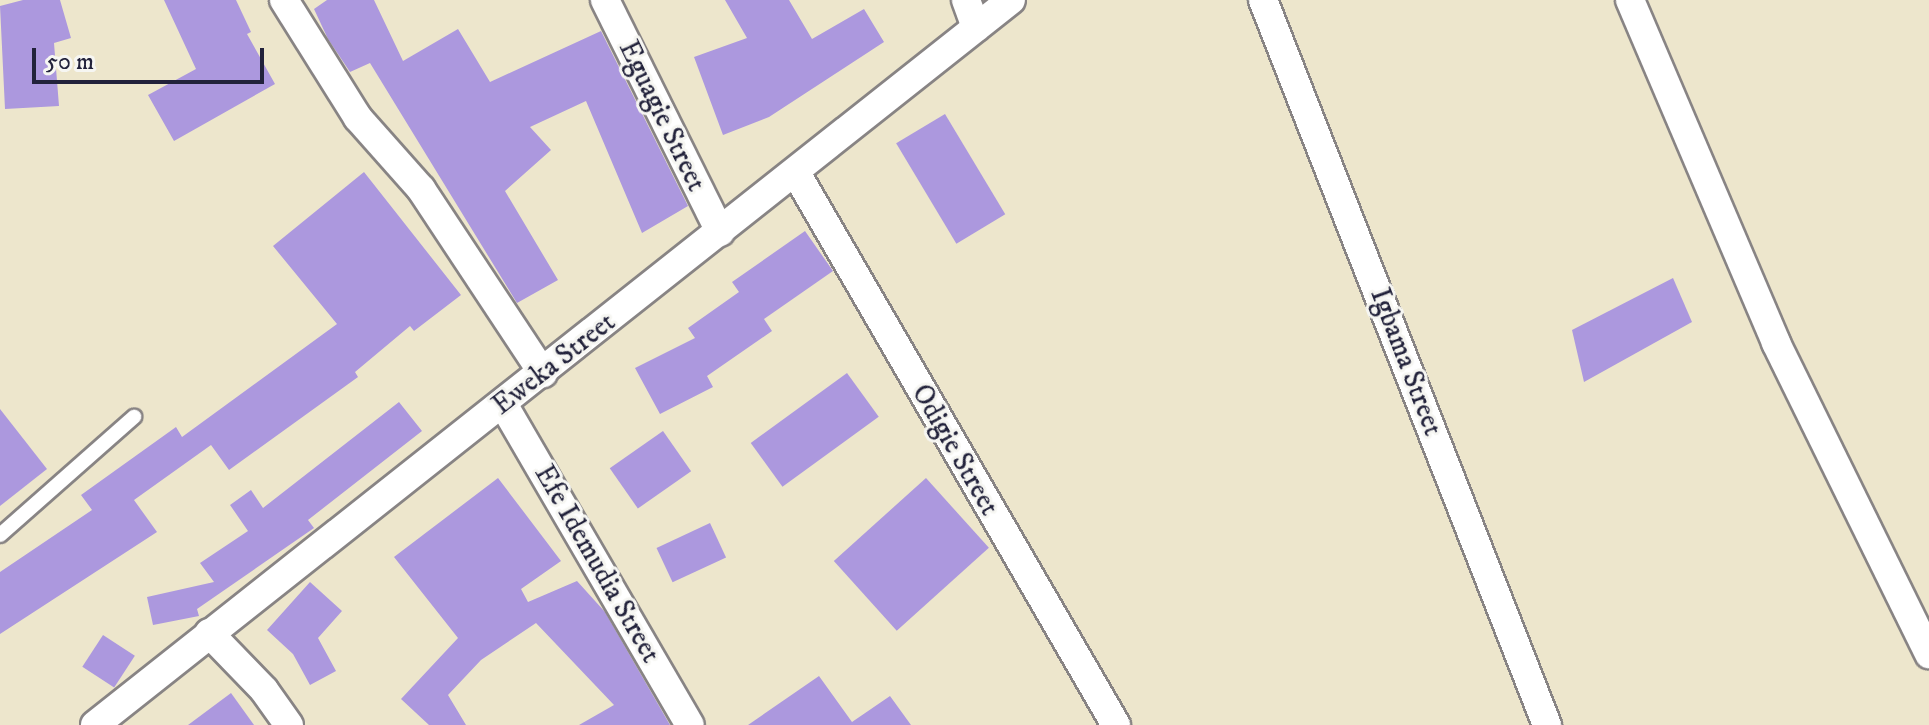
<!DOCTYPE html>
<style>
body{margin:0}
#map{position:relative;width:1929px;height:725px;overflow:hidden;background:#ede6cc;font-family:"IM FELL DW Pica",serif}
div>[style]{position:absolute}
.building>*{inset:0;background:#ac98de;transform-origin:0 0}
.roads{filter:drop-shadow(2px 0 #888484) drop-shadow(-2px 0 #888484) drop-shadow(0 2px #888484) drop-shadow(0 -2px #888484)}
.lane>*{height:14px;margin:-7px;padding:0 7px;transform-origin:7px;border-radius:7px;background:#fff}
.street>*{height:28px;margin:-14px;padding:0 14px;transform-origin:14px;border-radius:14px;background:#fff}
span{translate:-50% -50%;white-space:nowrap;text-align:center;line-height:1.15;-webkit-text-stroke:6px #f6f6f2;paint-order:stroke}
.street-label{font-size:28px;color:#22223b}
.scale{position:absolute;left:32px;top:48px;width:232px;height:36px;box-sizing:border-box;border:4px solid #22223b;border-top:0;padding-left:10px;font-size:24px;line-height:28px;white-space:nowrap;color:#22223b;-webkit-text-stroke:6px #f6f6f2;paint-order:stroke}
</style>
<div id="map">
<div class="building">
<i style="clip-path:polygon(23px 0,60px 0,71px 38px,54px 43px,59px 106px,5px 109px,0 6px)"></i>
<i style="clip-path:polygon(164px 0,236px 0,251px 32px,247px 34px,275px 84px,174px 141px,148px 95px,196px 69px)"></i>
<i style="clip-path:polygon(327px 0,374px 0,403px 61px,458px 29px,490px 82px,601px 31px,688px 206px,642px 233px,586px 101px,530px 127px,551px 150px,505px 191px,558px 280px,517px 303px,370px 63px,350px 72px,328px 39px,314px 9px)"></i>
<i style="clip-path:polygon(725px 0,789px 0,812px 39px,864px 9px,884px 42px,769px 117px,723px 135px,694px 57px,747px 38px)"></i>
<i style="left:945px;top:114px;width:117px;height:57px;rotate:59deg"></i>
<i style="clip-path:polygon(364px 172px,461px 295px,414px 331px,410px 326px,355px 372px,358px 377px,229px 470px,211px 445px,134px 500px,157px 532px,0 634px,0 572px,92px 510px,81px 495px,176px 427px,182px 437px,337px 324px,273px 246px)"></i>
<i style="clip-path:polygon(805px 231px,833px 271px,764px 319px,772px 331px,707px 376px,713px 387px,660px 414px,635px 368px,695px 338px,688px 328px,739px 292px,732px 282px)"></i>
<i style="clip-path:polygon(1673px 278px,1692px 322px,1584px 382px,1572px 330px)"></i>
<i style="left:847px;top:373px;width:54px;height:119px;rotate:54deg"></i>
<i style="clip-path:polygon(399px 402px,422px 431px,308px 520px,314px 528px,197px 609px,199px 616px,153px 625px,147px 597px,214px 582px,200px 563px,248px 531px,230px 505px,251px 490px,263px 508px)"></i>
<i style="clip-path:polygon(0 409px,47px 469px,0 506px)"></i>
<i style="left:663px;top:431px;width:49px;height:65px;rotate:55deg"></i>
<i style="clip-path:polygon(498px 478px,561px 561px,521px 589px,528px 602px,577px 581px,605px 612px,670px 725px,579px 725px,614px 705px,536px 623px,481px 660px,448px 695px,466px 725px,429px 725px,401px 699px,458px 638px,394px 557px)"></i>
<i style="left:926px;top:478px;width:94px;height:124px;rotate:48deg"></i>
<i style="left:710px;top:523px;width:38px;height:59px;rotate:65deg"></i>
<i style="clip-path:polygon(310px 582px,342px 611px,318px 638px,336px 671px,310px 685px,293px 654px,267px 630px)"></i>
<i style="left:103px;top:635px;width:38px;height:38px;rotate:33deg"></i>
<i style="clip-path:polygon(819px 676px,852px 722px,890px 696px,911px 725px,748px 725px)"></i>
<i style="clip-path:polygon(231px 693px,254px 725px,188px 725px)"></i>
</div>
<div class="roads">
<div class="lane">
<i style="left:0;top:535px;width:179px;rotate:-41.4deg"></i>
</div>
<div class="street">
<i style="left:284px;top:0;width:139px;rotate:57.9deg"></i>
<i style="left:358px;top:118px;width:95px;rotate:48.4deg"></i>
<i style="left:421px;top:189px;width:221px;rotate:56.5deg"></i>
<i style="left:605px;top:0;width:259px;rotate:63.6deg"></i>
<i style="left:966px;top:0;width:29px;rotate:70deg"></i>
<i style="left:1263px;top:0;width:779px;rotate:68.61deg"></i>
<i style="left:1630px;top:0;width:373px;rotate:66.9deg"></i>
<i style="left:1776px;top:343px;width:347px;rotate:63.8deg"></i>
<i style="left:796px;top:173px;width:638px;rotate:59.9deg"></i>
<i style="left:503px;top:404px;width:371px;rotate:59.8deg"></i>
<i style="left:209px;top:633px;width:79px;rotate:46deg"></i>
<i style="left:264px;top:690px;width:43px;rotate:54.5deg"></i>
<i style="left:95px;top:725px;width:1168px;rotate:-38.36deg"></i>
</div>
</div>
<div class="street-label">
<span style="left:662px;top:116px;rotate:64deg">Eguagie Street</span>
<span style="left:1406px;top:362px;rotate:69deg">Igbama Street</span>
<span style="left:554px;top:364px;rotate:-38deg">Eweka Street</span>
<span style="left:955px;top:450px;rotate:60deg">Odigie Street</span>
<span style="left:597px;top:564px;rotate:60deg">Efe Idemudia Street</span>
</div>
<div class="scale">50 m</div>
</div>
